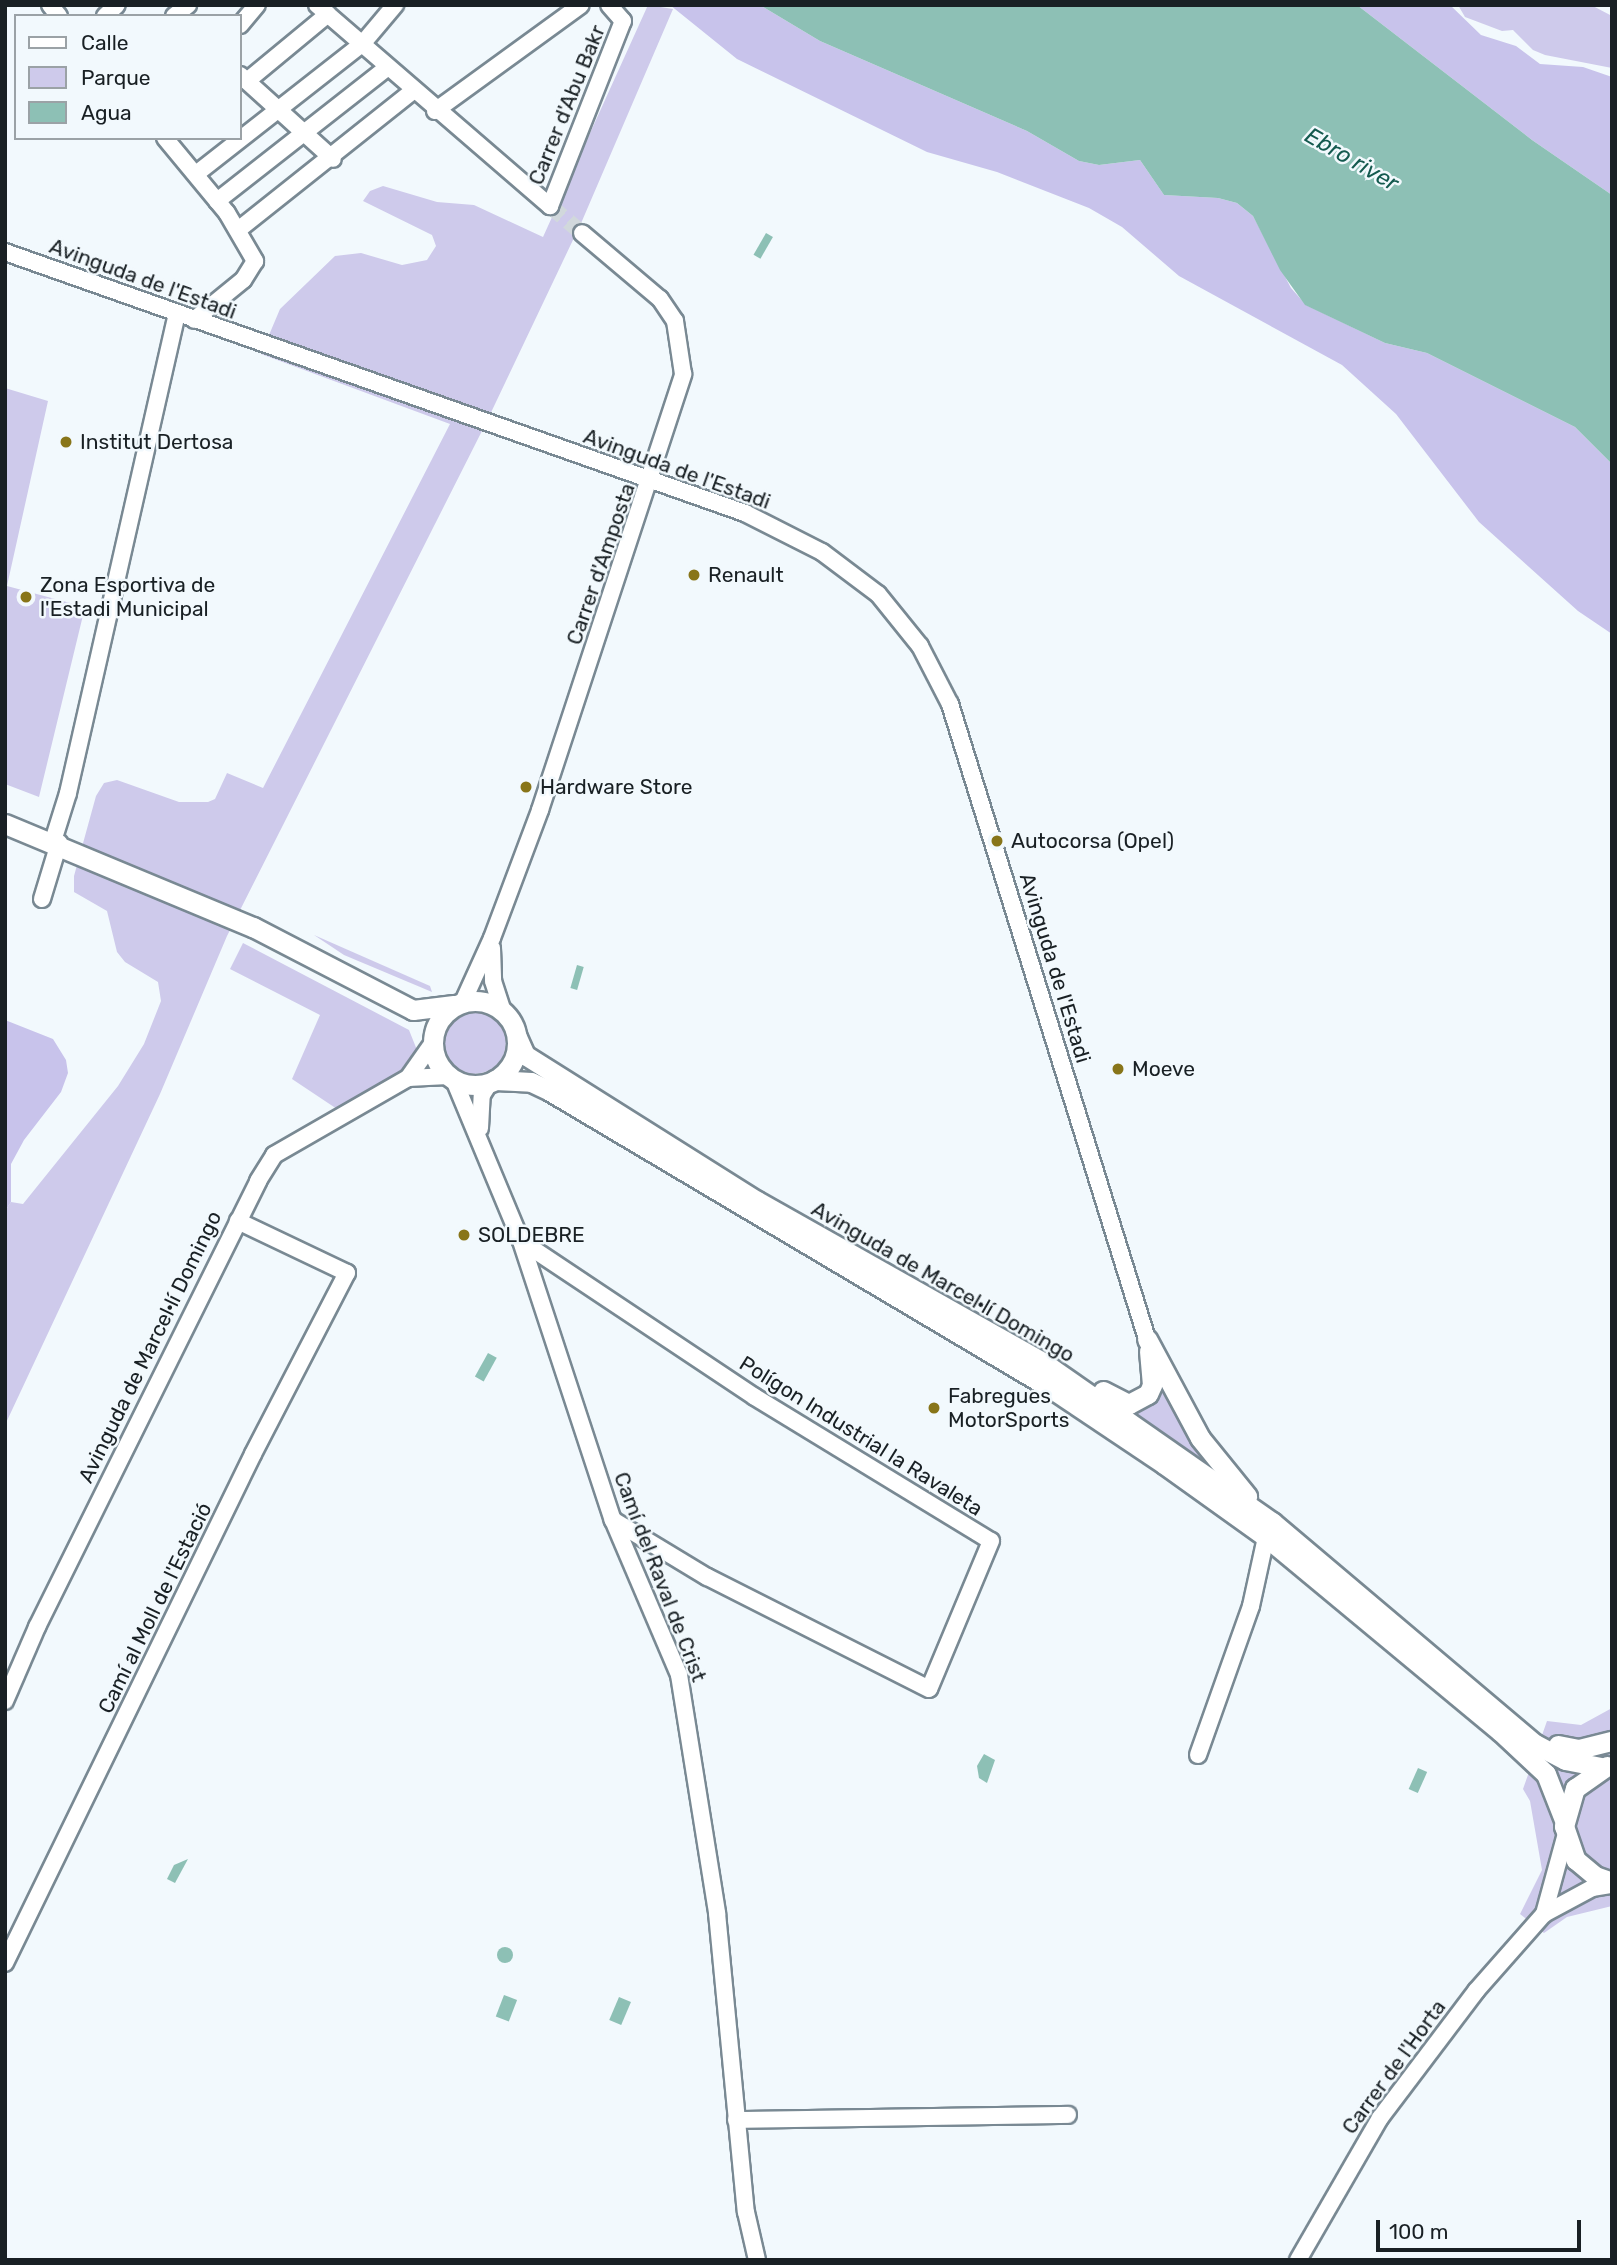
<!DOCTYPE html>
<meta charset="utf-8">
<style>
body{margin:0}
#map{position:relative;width:1617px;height:2265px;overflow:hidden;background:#f2f9fd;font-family:Rubik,sans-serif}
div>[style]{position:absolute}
.green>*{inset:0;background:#cecaeb}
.round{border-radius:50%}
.forest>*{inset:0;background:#c8c3eb}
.water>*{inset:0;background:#8dc0b5;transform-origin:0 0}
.minor-tunnel>*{height:16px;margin-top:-8px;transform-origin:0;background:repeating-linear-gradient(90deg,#d1d8dc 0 16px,transparent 0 24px)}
.roads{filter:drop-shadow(2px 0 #798993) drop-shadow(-2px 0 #798993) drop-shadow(0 2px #798993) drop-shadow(0 -2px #798993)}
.minor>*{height:16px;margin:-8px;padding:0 8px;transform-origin:8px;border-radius:8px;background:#fff}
.major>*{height:19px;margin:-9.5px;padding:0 9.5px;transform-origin:9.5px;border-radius:9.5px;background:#fff}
.major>.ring{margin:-9.5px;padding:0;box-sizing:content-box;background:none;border:19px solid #fff;border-radius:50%}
.dots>*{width:19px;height:19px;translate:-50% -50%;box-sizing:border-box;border:4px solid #f2f9fd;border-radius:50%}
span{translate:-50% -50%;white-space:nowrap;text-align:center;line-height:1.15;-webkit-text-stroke:5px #f2f9fd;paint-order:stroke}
.street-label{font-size:21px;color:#192024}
.poi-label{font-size:21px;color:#192024}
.left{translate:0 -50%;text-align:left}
.water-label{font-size:23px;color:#145a4f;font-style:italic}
.frame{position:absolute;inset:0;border:7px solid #192024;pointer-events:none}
.legend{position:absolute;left:14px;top:14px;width:228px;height:126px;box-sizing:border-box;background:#f2f9fd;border:2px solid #9ba2a6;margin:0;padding:9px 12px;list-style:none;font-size:21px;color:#192024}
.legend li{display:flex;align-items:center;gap:14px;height:35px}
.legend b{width:35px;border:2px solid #9ba2a6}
.scale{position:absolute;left:1376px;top:2220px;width:205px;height:32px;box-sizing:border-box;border:4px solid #192024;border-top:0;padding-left:9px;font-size:21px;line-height:24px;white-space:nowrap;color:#192024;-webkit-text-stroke:5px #f2f9fd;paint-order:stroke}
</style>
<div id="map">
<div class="green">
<i style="clip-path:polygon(648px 5px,673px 9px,582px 221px,486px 423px,227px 936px,160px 1094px,5px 1425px,5px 1211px,11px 1202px,23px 1204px,118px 1086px,144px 1044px,161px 1001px,158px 982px,125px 962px,117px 952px,107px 911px,74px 892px,74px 876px,96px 796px,104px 783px,117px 780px,179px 802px,208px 802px,215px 799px,227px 773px,263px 788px,450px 424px,261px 354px,280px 309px,335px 256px,361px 253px,402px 265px,427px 260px,436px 246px,432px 235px,363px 201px,370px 191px,383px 186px,437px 202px,474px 205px,543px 237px)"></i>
<i style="clip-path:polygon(1458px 5px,1591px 5px,1612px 16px,1612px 68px,1545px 55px,1533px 50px,1513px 30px,1502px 31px,1465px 17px)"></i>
<i style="clip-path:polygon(5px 388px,48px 401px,7px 586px,85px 607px,39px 797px,5px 784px)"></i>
<i style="clip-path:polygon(314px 935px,430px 986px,432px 992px,344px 955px)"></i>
<i style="clip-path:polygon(243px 943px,409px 1030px,417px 1050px,405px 1072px,340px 1111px,292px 1079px,320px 1015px,230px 969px)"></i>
<i class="round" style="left:442px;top:1010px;width:64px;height:64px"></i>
<i style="clip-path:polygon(1155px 1361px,1235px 1491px,1120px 1409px,1134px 1409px)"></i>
<i style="clip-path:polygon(1612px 1708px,1612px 1906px,1567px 1917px,1544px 1933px,1520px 1914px,1542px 1870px,1530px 1801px,1523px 1789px,1547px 1721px,1581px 1725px)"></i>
</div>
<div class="forest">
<i style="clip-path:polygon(670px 5px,760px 5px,820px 41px,1027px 131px,1079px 161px,1099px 165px,1140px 160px,1164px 195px,1218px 198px,1237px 203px,1253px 216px,1291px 288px,1306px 305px,1385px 343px,1427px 353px,1575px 427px,1612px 464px,1612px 634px,1578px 611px,1479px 522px,1396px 414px,1342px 365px,1179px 276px,1122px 227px,1089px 208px,997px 172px,927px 152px,737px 59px)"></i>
<i style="clip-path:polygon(1357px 5px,1450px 5px,1481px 35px,1516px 46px,1540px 64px,1583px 67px,1612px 77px,1612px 195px,1532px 140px)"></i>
<i style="clip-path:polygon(5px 1020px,53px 1039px,66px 1060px,68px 1073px,61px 1092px,24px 1140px,11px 1164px,11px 1202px,5px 1211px)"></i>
</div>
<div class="water">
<i style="clip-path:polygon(760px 5px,1357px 5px,1532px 140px,1612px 195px,1612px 464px,1575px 427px,1427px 353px,1385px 343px,1305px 305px,1280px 270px,1253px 216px,1237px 203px,1218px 198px,1164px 195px,1140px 160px,1099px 165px,1079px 161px,1027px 131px,820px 41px)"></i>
<i style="left:766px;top:233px;width:8px;height:25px;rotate:30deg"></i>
<i style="left:577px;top:965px;width:7px;height:24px;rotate:16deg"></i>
<i style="left:488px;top:1353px;width:10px;height:27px;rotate:29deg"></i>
<i style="clip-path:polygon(984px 1754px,995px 1760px,987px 1783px,979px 1778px,977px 1766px)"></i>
<i style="left:1418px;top:1768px;width:10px;height:23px;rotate:24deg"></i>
<i style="clip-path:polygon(188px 1859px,175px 1883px,167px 1879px,174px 1865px)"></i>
<i class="round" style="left:497px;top:1947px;width:16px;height:16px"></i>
<i style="left:504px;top:1995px;width:14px;height:23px;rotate:21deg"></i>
<i style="left:619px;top:1997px;width:13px;height:25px;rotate:23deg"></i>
</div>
<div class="minor-tunnel">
<i style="left:550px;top:206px;width:42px;rotate:40.2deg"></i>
</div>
<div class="roads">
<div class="minor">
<i style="left:50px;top:5px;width:14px;rotate:51deg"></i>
<i style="left:317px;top:5px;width:308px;rotate:40.8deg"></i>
<i style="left:550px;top:206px;width:199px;rotate:-68.5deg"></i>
<i style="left:623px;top:21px;width:21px;rotate:-131deg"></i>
<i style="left:105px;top:16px;width:16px;rotate:-43deg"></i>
<i style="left:174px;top:16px;width:18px;rotate:-38deg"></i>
<i style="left:240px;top:25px;width:26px;rotate:-50deg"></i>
<i style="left:240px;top:75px;width:125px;rotate:42.1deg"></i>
<i style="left:247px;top:81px;width:105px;rotate:-39.6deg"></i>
<i style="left:435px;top:111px;width:180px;rotate:-36deg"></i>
<i style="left:165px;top:138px;width:97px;rotate:50.4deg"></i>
<i style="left:227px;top:213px;width:56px;rotate:59.7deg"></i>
<i style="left:255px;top:261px;width:22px;rotate:122deg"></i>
<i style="left:243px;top:280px;width:63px;rotate:140.8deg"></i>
<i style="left:196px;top:174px;width:212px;rotate:-38.1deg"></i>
<i style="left:363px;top:43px;width:50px;rotate:-49.9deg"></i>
<i style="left:217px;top:201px;width:217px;rotate:-38.1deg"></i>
<i style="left:238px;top:230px;width:223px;rotate:-38.5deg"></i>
<i style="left:5px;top:252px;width:785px;rotate:19.43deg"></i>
<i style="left:745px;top:513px;width:86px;rotate:26.9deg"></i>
<i style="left:822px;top:552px;width:70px;rotate:36.9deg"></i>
<i style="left:878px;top:594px;width:67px;rotate:51.1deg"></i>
<i style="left:920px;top:646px;width:65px;rotate:62.7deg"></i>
<i style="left:950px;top:704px;width:665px;rotate:72.76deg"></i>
<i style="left:53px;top:841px;width:50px;rotate:-72.6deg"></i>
<i style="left:68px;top:793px;width:491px;rotate:-77.2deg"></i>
<i style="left:42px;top:899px;width:59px;rotate:-73.1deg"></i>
<i style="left:492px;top:948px;width:33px;rotate:88deg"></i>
<i style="left:493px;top:981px;width:32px;rotate:72deg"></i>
<i style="left:463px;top:1002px;width:70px;rotate:-65.6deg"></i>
<i style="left:492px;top:938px;width:137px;rotate:-69.4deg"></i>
<i style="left:540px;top:810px;width:459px;rotate:-71.8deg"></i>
<i style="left:683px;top:374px;width:54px;rotate:-98.6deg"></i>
<i style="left:675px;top:321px;width:27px;rotate:-124deg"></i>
<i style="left:660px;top:299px;width:102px;rotate:-139.8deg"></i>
<i style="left:408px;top:1078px;width:42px;rotate:-54.8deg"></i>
<i style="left:454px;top:1080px;width:174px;rotate:67.4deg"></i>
<i style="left:521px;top:1241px;width:294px;rotate:71.8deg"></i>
<i style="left:613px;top:1520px;width:168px;rotate:66.9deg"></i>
<i style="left:679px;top:1675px;width:241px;rotate:80.9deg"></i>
<i style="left:717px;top:1913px;width:300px;rotate:84.5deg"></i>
<i style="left:746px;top:2212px;width:49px;rotate:77.1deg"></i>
<i style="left:480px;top:1128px;width:33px;rotate:-87deg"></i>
<i style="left:482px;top:1095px;width:15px;rotate:-58deg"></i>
<i style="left:521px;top:1241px;width:281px;rotate:33.7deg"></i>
<i style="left:755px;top:1397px;width:276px;rotate:31.4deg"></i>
<i style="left:991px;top:1541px;width:160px;rotate:112.7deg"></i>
<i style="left:929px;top:1689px;width:249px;rotate:-153.2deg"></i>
<i style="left:707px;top:1577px;width:110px;rotate:-148.8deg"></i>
<i style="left:5px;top:1701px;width:81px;rotate:-66.6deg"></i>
<i style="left:37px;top:1627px;width:498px;rotate:-63.6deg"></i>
<i style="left:258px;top:1181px;width:31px;rotate:-58deg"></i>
<i style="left:274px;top:1155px;width:155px;rotate:-29.9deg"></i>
<i style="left:408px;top:1078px;width:40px;rotate:-2.9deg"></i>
<i style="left:1198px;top:1755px;width:158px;rotate:-70.4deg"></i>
<i style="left:1251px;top:1606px;width:71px;rotate:-77.7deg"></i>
<i style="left:1544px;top:1914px;width:80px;rotate:-74.7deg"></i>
<i style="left:5px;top:1963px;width:566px;rotate:-64.02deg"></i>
<i style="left:253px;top:1454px;width:204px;rotate:-62.6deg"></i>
<i style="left:347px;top:1273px;width:121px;rotate:-154.5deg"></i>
<i style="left:736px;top:2120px;width:332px;rotate:-0.9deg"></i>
<i style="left:1298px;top:2260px;width:164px;rotate:-60deg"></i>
<i style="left:1380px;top:2118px;width:159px;rotate:-52.9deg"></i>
<i style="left:1476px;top:1991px;width:103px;rotate:-48.6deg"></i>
<i style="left:1544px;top:1914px;width:55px;rotate:-28.4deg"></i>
<i style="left:1592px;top:1888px;width:20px;rotate:-9deg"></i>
</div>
<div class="major">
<i style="left:5px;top:824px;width:269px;rotate:22.6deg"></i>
<i style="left:253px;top:927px;width:180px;rotate:27.4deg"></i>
<i style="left:413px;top:1010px;width:41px;rotate:-7deg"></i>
<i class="ring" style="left:433px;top:1001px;width:65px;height:65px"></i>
<i style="left:517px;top:1037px;width:20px;rotate:66deg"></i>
<i style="left:525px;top:1055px;width:274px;rotate:32.2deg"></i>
<i style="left:757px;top:1201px;width:330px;rotate:29.4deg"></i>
<i style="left:1044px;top:1363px;width:278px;rotate:34.9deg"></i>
<i style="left:1272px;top:1522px;width:344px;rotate:40.2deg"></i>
<i style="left:1535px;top:1744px;width:34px;rotate:28deg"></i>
<i style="left:1565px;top:1760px;width:38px;rotate:11deg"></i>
<i style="left:495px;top:1080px;width:36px;rotate:3deg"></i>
<i style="left:531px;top:1082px;width:21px;rotate:25deg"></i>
<i style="left:550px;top:1091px;width:584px;rotate:30.69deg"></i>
<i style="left:1052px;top:1389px;width:135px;rotate:33.8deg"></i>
<i style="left:1164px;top:1464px;width:125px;rotate:35.6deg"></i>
<i style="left:1266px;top:1537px;width:304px;rotate:39.7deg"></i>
<i style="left:1500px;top:1731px;width:63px;rotate:43.1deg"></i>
<i style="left:1546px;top:1774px;width:49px;rotate:68.6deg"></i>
<i style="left:1147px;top:1339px;width:112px;rotate:61.8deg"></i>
<i style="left:1200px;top:1438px;width:75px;rotate:51deg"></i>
<i style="left:1103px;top:1391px;width:29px;rotate:27deg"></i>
<i style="left:1129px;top:1404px;width:21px;rotate:-28deg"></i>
<i style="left:1148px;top:1394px;width:10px;rotate:-66deg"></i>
<i style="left:1152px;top:1385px;width:34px;rotate:-95deg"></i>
<i style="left:1558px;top:1745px;width:21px;rotate:11deg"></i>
<i style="left:1579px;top:1749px;width:34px;rotate:-14deg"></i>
<i style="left:1607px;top:1766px;width:39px;rotate:145deg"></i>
<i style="left:1575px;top:1788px;width:40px;rotate:106deg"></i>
<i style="left:1564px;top:1826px;width:36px;rotate:71deg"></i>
<i style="left:1576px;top:1860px;width:25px;rotate:40deg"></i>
<i style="left:1595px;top:1876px;width:18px;rotate:19deg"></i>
</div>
</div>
<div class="dots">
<i style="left:66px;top:442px;background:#887519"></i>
<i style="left:694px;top:575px;background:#887519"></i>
<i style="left:26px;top:597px;background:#887519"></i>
<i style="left:526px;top:787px;background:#887519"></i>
<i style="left:997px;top:841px;background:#887519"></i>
<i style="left:1118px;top:1069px;background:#887519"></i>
<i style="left:464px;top:1235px;background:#887519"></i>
<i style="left:934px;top:1408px;background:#887519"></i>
</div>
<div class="street-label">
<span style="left:567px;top:105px;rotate:-68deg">Carrer d'Abu Bakr</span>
<span style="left:143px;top:279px;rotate:20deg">Avinguda de l'Estadi</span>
<span style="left:677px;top:469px;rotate:20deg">Avinguda de l'Estadi</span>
<span style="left:601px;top:564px;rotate:-71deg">Carrer d'Amposta</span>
<span style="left:1055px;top:968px;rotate:73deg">Avinguda de l'Estadi</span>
<span style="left:943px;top:1282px;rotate:30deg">Avinguda de Marcel·lí Domingo</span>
<span style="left:150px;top:1347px;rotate:-64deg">Avinguda de Marcel·lí Domingo</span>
<span style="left:861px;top:1436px;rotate:32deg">Polígon Industrial la Ravaleta</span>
<span style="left:660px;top:1577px;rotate:69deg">Camí del Raval de Crist</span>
<span style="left:155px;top:1608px;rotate:-64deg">Camí al Moll de l'Estació</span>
<span style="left:1394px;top:2067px;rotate:-54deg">Carrer de l'Horta</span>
</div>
<div class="poi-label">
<span class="left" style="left:80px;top:442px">Institut Dertosa</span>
<span class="left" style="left:708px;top:575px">Renault</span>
<span class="left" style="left:40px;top:597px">Zona Esportiva de<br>l'Estadi Municipal</span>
<span class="left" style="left:540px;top:787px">Hardware Store</span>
<span class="left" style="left:1011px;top:841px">Autocorsa (Opel)</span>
<span class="left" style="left:1132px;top:1069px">Moeve</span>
<span class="left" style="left:478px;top:1235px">SOLDEBRE</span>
<span class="left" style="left:948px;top:1408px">Fabregues<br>MotorSports</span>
</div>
<div class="water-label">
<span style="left:1352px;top:159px;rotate:30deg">Ebro river</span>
</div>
<div class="frame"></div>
<ul class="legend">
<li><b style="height:9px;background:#fff"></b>Calle</li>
<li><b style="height:19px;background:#cecaeb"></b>Parque</li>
<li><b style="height:19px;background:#8dc0b5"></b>Agua</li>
</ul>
<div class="scale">100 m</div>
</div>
